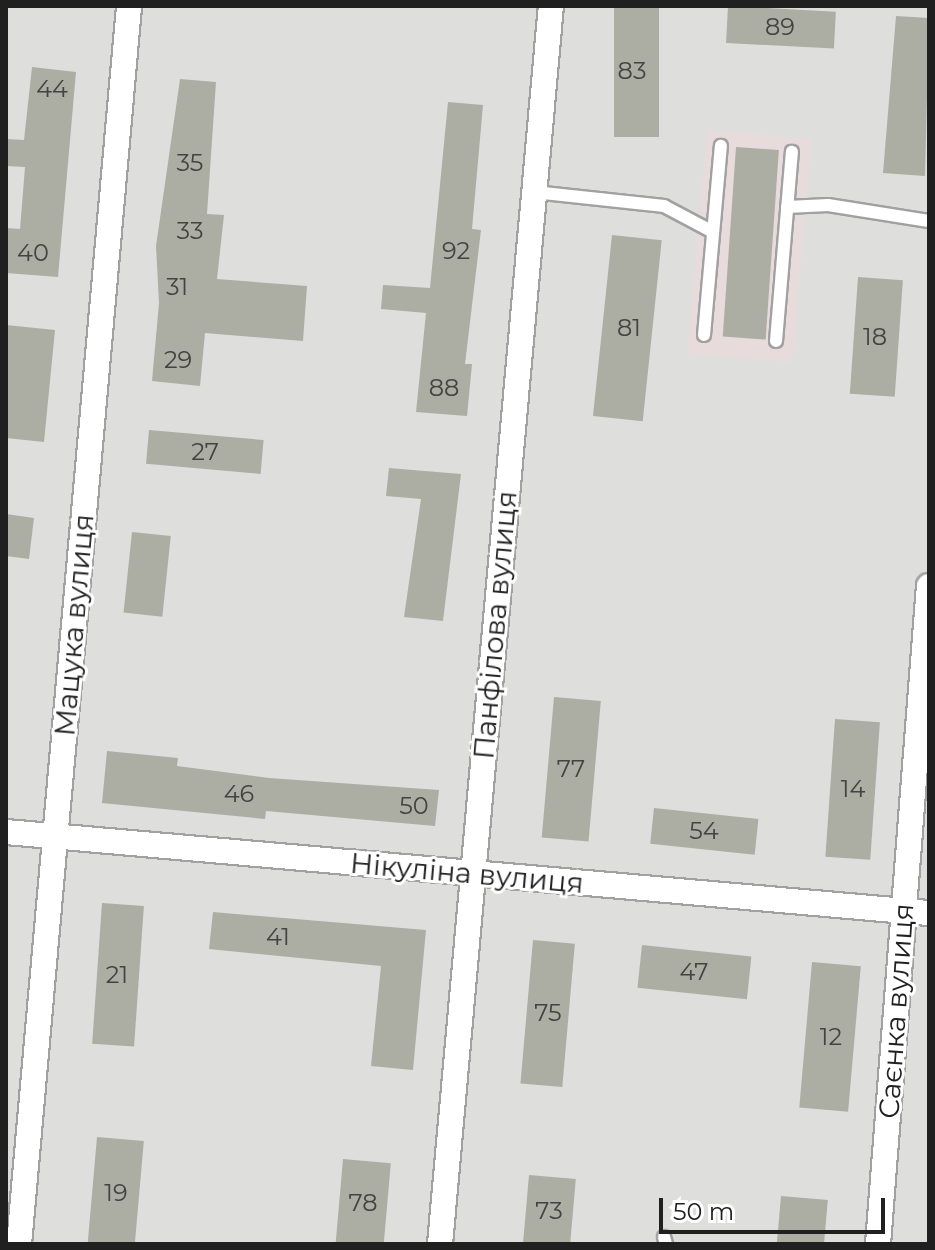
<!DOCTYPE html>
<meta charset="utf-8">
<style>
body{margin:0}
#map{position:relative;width:935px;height:1250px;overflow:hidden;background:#ecf0e8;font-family:Montserrat,sans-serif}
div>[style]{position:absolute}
.residential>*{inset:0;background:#dededd;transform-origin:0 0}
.industrial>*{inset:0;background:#e8dbdb;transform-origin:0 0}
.building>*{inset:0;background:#acaea4;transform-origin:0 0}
.roads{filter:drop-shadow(2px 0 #a1a1a1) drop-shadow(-2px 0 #a1a1a1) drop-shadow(0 2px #a1a1a1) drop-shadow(0 -2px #a1a1a1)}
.lane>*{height:12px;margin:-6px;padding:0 6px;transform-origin:6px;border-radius:6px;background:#fff}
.street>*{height:24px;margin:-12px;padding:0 12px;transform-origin:12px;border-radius:12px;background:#fff}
span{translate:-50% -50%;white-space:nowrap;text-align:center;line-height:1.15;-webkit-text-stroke:6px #fff;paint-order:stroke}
.number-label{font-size:24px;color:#434441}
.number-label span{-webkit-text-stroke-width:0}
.street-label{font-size:28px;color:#202020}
.frame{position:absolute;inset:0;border:8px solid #202020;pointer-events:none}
.scale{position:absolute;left:659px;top:1198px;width:226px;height:36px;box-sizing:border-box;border:4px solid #202020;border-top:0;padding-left:10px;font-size:24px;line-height:28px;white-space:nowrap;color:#202020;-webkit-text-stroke:6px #fff;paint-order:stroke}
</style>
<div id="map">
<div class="residential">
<i style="left:6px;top:6px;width:923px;height:1238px"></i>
</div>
<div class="industrial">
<i style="left:707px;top:130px;width:105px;height:224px;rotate:5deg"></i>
</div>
<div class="building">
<i style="left:614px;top:6px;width:45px;height:131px"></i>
<i style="left:728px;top:6px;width:108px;height:37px;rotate:3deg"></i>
<i style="clip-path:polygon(896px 16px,929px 18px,925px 176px,883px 173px)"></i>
<i style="clip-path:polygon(32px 67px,76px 72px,58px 277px,6px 273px,6px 228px,20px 229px,25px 167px,6px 166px,6px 139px,24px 140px)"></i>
<i style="clip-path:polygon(180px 79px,216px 82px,207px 214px,224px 215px,217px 279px,307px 286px,303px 341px,205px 333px,200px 386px,152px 381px,159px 303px,156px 246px)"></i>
<i style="clip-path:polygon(448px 102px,483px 105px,472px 229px,481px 230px,465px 364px,472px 364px,467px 416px,416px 412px,426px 313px,381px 309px,383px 285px,430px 288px)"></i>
<i style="left:736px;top:147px;width:43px;height:190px;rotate:4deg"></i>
<i style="left:612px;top:235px;width:50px;height:182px;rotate:6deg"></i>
<i style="left:858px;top:277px;width:45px;height:117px;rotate:4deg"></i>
<i style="clip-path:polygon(6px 325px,55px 330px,44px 442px,6px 438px)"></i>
<i style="left:149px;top:430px;width:115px;height:34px;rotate:5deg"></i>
<i style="clip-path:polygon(389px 468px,461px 474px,443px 621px,404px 617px,421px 499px,386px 496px)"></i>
<i style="clip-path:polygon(6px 514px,34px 518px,29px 559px,6px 556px)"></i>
<i style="left:132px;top:532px;width:39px;height:81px;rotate:6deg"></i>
<i style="left:554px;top:697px;width:47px;height:141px;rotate:5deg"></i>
<i style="left:835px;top:719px;width:45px;height:138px;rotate:4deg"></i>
<i style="clip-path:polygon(107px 751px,178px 758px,177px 766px,269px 778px,439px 790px,435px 826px,266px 811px,265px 819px,102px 803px)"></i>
<i style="left:654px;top:808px;width:105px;height:36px;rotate:6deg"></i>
<i style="left:102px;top:903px;width:42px;height:141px;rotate:4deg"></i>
<i style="clip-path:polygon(213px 912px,426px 930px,413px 1070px,371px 1066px,381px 966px,209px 949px)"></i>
<i style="left:533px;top:940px;width:42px;height:144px;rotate:5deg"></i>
<i style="left:642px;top:945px;width:110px;height:43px;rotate:6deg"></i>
<i style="left:812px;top:962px;width:49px;height:146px;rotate:5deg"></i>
<i style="left:97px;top:1137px;width:47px;height:107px;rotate:5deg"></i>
<i style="left:343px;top:1159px;width:48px;height:85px;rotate:5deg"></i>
<i style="left:529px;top:1175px;width:47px;height:69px;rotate:5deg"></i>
<i style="left:781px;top:1196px;width:47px;height:48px;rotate:5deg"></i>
</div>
<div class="roads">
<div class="lane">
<i style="left:534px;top:192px;width:131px;rotate:6.1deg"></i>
<i style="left:664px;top:206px;width:55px;rotate:28deg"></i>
<i style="left:787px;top:207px;width:41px;rotate:-2.8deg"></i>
<i style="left:828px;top:205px;width:102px;rotate:9deg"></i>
<i style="left:704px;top:335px;width:190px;rotate:-84.9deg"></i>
<i style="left:776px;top:341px;width:190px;rotate:-85.2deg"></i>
<i style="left:664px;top:1237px;width:7px;rotate:74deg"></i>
</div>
<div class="street">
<i style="left:6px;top:832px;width:927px;rotate:5.02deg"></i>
<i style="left:19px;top:1244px;width:1243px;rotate:-84.92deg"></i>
<i style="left:440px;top:1244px;width:1243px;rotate:-84.88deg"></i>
<i style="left:878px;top:1244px;width:660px;rotate:-85.57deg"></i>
</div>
</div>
<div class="number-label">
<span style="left:780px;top:27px">89</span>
<span style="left:632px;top:71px">83</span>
<span style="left:52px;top:89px">44</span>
<span style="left:190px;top:163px">35</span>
<span style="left:190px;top:231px">33</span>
<span style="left:456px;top:251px">92</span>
<span style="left:33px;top:253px">40</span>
<span style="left:177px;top:287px">31</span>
<span style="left:629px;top:328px">81</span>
<span style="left:875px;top:337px">18</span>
<span style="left:178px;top:360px">29</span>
<span style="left:444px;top:388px">88</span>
<span style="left:205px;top:452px">27</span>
<span style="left:571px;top:769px">77</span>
<span style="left:853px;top:789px">14</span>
<span style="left:239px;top:794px">46</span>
<span style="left:414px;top:806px">50</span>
<span style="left:704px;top:831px">54</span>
<span style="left:278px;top:937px">41</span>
<span style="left:694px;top:972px">47</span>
<span style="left:117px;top:975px">21</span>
<span style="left:548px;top:1013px">75</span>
<span style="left:831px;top:1037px">12</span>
<span style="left:116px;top:1193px">19</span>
<span style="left:363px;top:1203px">78</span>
<span style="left:549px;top:1211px">73</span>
</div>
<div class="street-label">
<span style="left:74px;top:625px;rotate:-85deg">Мацука вулиця</span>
<span style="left:495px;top:625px;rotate:-85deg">Панфілова вулиця</span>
<span style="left:467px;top:873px;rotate:5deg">Нікуліна вулиця</span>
<span style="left:896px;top:1011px;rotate:-86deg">Саєнка вулиця</span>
</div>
<div class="frame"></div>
<div class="scale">50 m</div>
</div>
